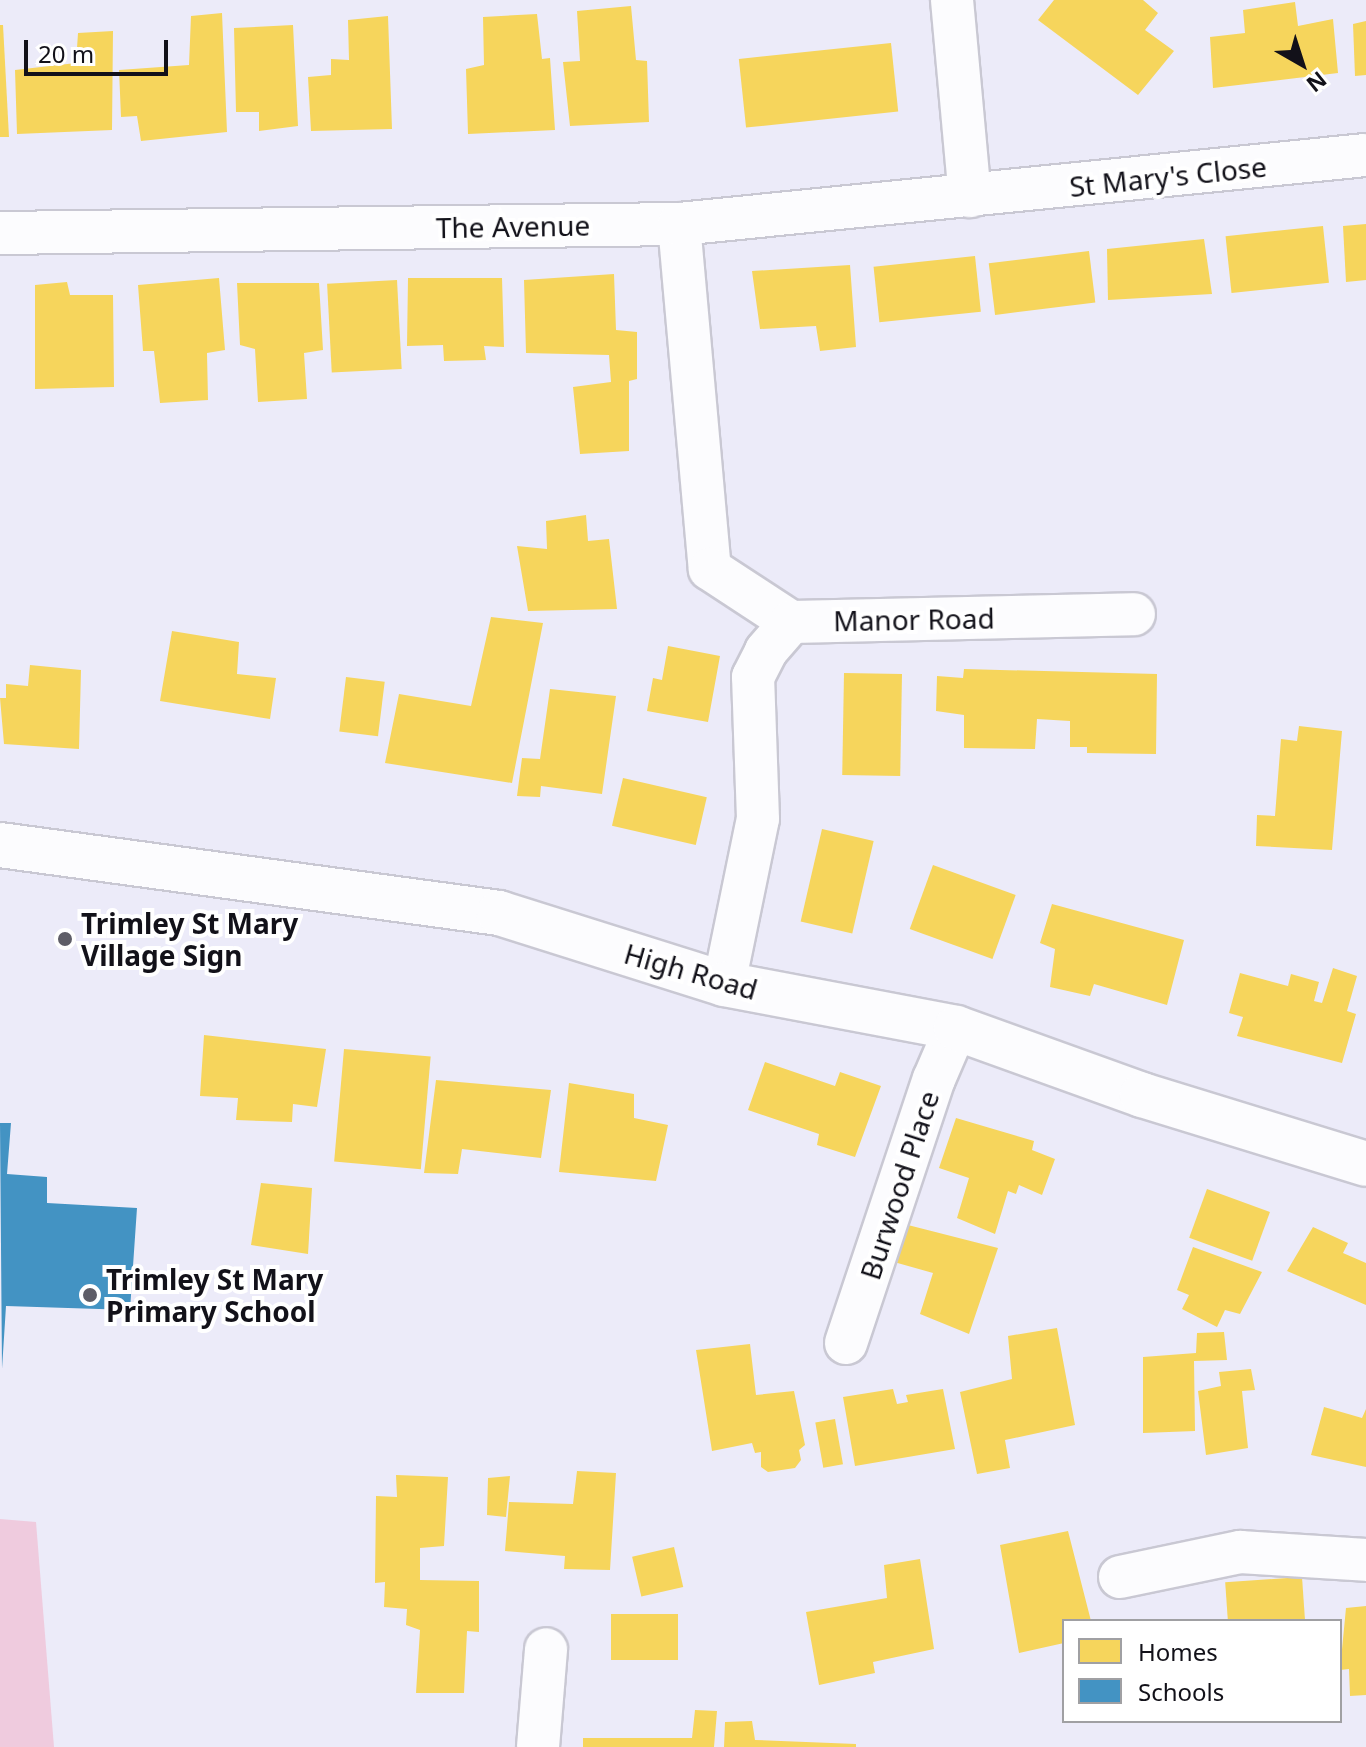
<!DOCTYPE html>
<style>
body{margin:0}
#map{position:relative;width:1366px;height:1747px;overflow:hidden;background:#ecebf9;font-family:"Noto Sans",sans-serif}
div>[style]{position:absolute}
.green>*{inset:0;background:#efcbde}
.homes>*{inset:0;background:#f6d55c;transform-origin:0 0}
.schools>*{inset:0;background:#4393c3}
.roads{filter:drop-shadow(2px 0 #c9c8d3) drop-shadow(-2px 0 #c9c8d3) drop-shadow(0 2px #c9c8d3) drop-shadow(0 -2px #c9c8d3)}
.minor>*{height:42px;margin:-21px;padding:0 21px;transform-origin:21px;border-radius:21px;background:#fcfcfe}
.tertiary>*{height:44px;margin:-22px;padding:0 22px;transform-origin:22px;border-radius:22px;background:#fcfcfe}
.dots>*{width:22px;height:22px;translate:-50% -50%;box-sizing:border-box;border:4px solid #fff;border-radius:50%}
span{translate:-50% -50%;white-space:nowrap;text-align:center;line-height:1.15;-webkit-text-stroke:8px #fff;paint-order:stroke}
.street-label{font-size:28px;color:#121119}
.poi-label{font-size:28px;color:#121119;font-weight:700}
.left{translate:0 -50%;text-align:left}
.legend{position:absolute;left:1062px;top:1619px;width:280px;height:104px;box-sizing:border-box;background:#fff;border:2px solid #a0a0a3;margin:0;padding:10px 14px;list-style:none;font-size:24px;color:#121119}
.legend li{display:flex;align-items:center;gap:16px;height:40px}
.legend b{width:40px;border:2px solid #a0a0a3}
.north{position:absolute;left:1262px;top:24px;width:80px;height:80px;-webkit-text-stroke:6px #fff;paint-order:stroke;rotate:141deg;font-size:22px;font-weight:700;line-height:32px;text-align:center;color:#121119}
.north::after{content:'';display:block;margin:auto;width:28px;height:36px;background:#121119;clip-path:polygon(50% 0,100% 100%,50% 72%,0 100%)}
.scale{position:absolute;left:24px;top:40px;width:144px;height:36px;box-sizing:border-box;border:4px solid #121119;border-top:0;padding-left:10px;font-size:24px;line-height:28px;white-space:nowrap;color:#121119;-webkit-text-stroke:6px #fff;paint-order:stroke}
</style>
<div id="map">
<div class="green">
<i style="clip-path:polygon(0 1519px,36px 1522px,54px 1747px,0 1747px)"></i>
</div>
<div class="homes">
<i style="clip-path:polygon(1054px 0,1143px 0,1158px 13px,1145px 30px,1174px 51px,1138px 95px,1038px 20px)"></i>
<i style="clip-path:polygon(1295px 2px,1298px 26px,1333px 19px,1338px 73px,1213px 88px,1210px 37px,1245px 33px,1243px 10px)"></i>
<i style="clip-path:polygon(631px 6px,636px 60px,647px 61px,649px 122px,570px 126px,563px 62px,580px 61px,577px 11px)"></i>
<i style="clip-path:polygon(222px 13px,227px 132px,141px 141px,137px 116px,121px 117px,119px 70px,189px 65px,191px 16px)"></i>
<i style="clip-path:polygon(537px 14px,542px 59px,550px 58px,555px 130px,468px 134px,466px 69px,484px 65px,483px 17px)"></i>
<i style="clip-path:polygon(388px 16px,392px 129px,311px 131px,308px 77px,331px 75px,331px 59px,349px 60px,348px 20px)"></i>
<i style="clip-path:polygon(1366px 21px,1366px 75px,1355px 76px,1353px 24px)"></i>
<i style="clip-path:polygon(0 25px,3px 25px,9px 137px,0 137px)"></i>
<i style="clip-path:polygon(293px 25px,298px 126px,259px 131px,259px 112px,236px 112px,234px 28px)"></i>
<i style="clip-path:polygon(113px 31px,112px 130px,17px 134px,15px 70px,76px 63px,78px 33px)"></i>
<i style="left:891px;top:43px;width:69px;height:153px;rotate:84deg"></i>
<i style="clip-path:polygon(1366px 224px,1366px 280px,1346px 282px,1343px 226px)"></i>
<i style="left:1323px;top:226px;width:57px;height:98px;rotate:84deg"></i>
<i style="clip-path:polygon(1204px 239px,1212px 294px,1108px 300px,1107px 249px)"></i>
<i style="left:1089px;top:251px;width:52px;height:101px;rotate:83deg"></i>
<i style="left:975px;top:256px;width:56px;height:102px;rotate:84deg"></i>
<i style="clip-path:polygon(850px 265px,856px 347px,820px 351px,816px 326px,760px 329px,752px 271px)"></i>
<i style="clip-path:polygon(614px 274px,616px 330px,637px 332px,637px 379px,629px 381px,629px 451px,580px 454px,573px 387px,611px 382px,609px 355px,526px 353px,524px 280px)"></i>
<i style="clip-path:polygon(219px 278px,225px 350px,207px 353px,208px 400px,160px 403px,154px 351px,143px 351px,138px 285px)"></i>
<i style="clip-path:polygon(408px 278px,502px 278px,504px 347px,484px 346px,486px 360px,444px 361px,443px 345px,407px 346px)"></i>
<i style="left:397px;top:280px;width:89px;height:70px;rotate:87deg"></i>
<i style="clip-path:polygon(67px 282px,70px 295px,113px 295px,114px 387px,35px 389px,35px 285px)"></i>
<i style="clip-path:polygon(237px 283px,319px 283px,323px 350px,304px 353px,307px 399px,258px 402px,255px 349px,240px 345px)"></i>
<i style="clip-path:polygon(586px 515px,588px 541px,609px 539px,617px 609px,528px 611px,517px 546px,547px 549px,546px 521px)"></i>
<i style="clip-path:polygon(491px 617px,543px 623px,512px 783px,385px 763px,399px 694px,471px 706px)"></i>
<i style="clip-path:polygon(172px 631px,239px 642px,237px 674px,276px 678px,270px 719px,160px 701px)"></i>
<i style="clip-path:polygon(668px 646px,720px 656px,708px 722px,647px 711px,653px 678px,662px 680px)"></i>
<i style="clip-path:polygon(30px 665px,81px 670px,79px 749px,4px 744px,0 698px,6px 698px,6px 684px,28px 686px)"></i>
<i style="clip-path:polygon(964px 669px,1157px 674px,1156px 754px,1087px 753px,1087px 747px,1070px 747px,1070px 721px,1037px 719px,1035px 749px,964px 748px,964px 715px,936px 711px,937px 676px,963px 678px)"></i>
<i style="left:844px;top:673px;width:58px;height:102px;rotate:1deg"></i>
<i style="left:346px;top:677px;width:39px;height:55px;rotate:7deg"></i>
<i style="clip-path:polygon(550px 689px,616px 696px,602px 794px,541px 786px,540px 797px,517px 796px,522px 758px,540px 759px)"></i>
<i style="clip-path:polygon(1299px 726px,1342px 731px,1332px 850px,1256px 846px,1257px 815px,1275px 816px,1281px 739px,1297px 741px)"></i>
<i style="left:623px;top:778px;width:86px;height:49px;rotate:13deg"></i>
<i style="left:822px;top:829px;width:53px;height:95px;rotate:13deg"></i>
<i style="left:933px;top:865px;width:88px;height:68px;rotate:20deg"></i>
<i style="clip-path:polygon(1052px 904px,1184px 940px,1167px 1005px,1094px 984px,1090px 996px,1050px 987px,1055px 949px,1040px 943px)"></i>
<i style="clip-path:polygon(1333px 968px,1357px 976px,1347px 1011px,1356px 1014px,1342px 1063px,1237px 1036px,1243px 1017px,1229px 1013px,1240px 973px,1288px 986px,1291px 974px,1319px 982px,1314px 1001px,1322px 1003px)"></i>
<i style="clip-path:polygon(204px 1035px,326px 1049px,317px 1107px,293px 1104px,292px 1122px,236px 1120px,238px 1098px,200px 1096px)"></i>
<i style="left:344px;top:1049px;width:87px;height:113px;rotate:5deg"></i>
<i style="clip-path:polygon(765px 1062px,835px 1086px,840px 1072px,881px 1086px,855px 1157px,817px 1145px,819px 1134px,748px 1110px)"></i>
<i style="clip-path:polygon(436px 1080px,551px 1090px,541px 1158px,462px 1149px,458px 1174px,424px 1173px)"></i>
<i style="clip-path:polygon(569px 1083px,634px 1094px,634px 1118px,668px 1125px,656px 1181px,559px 1172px)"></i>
<i style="clip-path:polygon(956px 1118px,1034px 1141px,1032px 1150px,1055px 1159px,1042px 1195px,1019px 1185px,1016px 1194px,1008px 1191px,995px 1234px,957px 1218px,969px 1178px,939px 1168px)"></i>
<i style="clip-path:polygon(261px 1183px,312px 1188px,308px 1254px,251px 1245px)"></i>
<i style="left:1207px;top:1189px;width:67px;height:52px;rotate:20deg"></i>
<i style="clip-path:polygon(904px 1224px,998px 1248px,969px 1334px,920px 1314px,933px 1273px,894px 1262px)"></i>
<i style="clip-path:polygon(1313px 1227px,1348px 1243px,1343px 1253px,1366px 1263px,1366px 1305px,1287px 1271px)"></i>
<i style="clip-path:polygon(1193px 1247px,1262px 1272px,1240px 1314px,1225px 1310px,1217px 1327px,1182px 1309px,1189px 1295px,1177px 1290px)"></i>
<i style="clip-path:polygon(1057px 1328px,1075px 1425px,1005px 1440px,1010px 1468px,977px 1474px,960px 1392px,1012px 1379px,1008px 1336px)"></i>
<i style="clip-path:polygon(1224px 1332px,1227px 1360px,1194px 1361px,1195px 1431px,1143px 1433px,1143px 1357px,1196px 1353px,1197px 1333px)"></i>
<i style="clip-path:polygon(750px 1344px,756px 1395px,794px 1391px,805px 1445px,799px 1450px,801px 1460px,795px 1468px,768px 1472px,761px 1467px,761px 1452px,755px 1453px,752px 1443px,712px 1451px,696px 1350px)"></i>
<i style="clip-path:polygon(1251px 1369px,1255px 1390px,1242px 1391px,1248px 1448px,1206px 1455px,1198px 1391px,1221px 1386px,1219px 1372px)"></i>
<i style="clip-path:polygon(893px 1389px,897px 1404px,908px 1402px,906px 1395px,943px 1389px,955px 1449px,855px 1466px,843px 1397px)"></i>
<i style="clip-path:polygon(1324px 1407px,1362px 1418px,1366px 1409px,1366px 1467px,1311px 1455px)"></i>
<i style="left:835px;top:1419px;width:46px;height:20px;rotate:80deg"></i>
<i style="clip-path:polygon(577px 1471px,616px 1473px,610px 1570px,564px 1569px,565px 1556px,505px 1551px,509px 1502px,573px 1504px)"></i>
<i style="clip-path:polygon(396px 1475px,448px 1477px,444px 1546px,420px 1548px,420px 1580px,479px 1581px,479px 1632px,467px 1631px,464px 1693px,416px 1693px,420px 1630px,406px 1625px,407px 1609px,384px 1607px,385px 1582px,375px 1583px,376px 1496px,397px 1497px)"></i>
<i style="clip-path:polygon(510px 1476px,506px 1517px,487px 1515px,488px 1478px)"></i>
<i style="clip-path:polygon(1068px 1531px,1091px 1621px,1064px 1621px,1064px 1643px,1019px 1653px,1000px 1545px)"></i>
<i style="left:674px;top:1547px;width:41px;height:43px;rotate:77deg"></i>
<i style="clip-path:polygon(920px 1559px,934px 1649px,873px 1662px,875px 1673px,819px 1685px,806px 1612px,887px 1598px,884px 1565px)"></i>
<i style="left:1302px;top:1577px;width:44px;height:77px;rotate:86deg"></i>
<i style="clip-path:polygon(1366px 1606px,1366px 1695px,1350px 1696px,1349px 1669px,1340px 1670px,1346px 1608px)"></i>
<i style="left:611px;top:1614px;width:67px;height:46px"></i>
<i style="clip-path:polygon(695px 1710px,717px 1711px,714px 1747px,583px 1747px,583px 1738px,692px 1738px)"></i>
<i style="clip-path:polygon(752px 1721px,755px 1740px,856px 1744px,856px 1747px,724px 1747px,725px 1722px)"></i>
</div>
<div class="schools">
<i style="clip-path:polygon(0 1123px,11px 1123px,7px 1174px,47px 1177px,47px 1203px,137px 1208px,130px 1310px,6px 1306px,2px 1369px)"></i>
</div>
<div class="roads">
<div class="minor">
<i style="left:952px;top:0;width:197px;rotate:84.8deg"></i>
<i style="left:679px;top:224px;width:346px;rotate:84.9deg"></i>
<i style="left:710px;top:569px;width:97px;rotate:33.2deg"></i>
<i style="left:791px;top:622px;width:343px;rotate:-1.3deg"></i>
<i style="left:0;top:233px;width:679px;rotate:-0.76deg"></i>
<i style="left:679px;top:224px;width:690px;rotate:-5.74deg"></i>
<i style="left:724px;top:984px;width:168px;rotate:-78.4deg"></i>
<i style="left:758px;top:819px;width:142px;rotate:-92deg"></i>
<i style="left:753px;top:677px;width:29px;rotate:-63deg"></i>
<i style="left:766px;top:651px;width:38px;rotate:-49deg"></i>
<i style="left:846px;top:1343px;width:278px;rotate:-71.6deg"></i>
<i style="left:934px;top:1079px;width:56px;rotate:-66.7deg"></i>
<i style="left:1120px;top:1577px;width:123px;rotate:-11.8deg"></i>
<i style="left:1240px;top:1552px;width:126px;rotate:3.6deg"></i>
<i style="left:538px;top:1747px;width:98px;rotate:-85.3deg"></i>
</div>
<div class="tertiary">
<i style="left:0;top:845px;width:504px;rotate:7.76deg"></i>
<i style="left:499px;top:913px;width:236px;rotate:17.5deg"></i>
<i style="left:724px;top:984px;width:236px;rotate:10.7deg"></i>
<i style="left:956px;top:1028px;width:198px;rotate:19.8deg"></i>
<i style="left:1142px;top:1095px;width:234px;rotate:17.1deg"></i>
</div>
</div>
<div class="dots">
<i style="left:65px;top:939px;background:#5e5d67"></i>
<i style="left:90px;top:1295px;background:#5e5d67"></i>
</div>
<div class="street-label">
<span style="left:1168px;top:176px;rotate:-6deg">St Mary's Close</span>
<span style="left:513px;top:226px;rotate:-1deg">The Avenue</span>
<span style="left:914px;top:619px;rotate:-1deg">Manor Road</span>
<span style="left:691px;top:971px;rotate:16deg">High Road</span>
<span style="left:899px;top:1185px;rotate:-72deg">Burwood Place</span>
</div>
<div class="poi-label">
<span class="left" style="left:81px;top:939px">Trimley St Mary<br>Village Sign</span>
<span class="left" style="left:106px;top:1295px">Trimley St Mary<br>Primary School</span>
</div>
<ul class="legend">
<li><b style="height:22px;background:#f6d55c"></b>Homes</li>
<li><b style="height:22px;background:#4393c3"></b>Schools</li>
</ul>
<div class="north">N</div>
<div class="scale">20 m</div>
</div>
